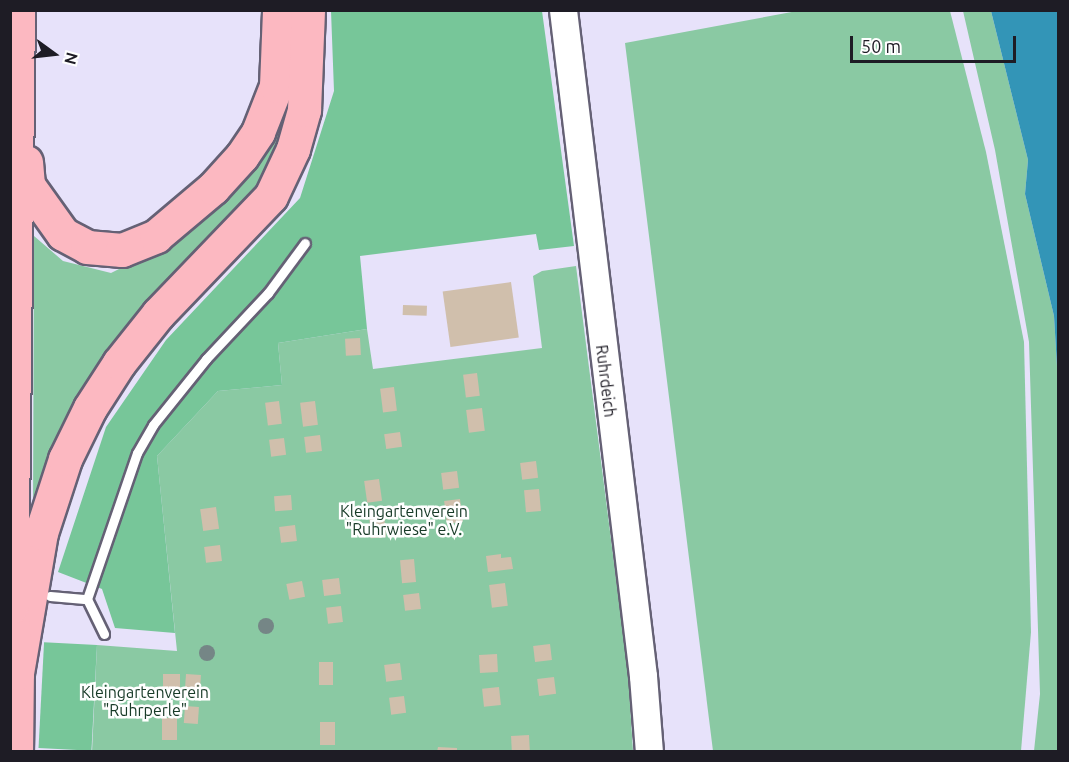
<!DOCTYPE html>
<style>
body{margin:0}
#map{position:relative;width:1069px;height:762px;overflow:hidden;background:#e7e2fa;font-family:Ubuntu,sans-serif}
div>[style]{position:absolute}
.green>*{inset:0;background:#8ac9a3}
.forest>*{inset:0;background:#77c699;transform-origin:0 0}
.water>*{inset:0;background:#3395b7}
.building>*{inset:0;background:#d0bfac;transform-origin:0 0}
.roads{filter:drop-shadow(2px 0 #656175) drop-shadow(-2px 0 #656175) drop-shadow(0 2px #656175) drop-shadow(0 -2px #656175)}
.service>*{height:9px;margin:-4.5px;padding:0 4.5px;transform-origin:4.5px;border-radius:4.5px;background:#fff}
.secondary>*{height:27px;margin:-13.5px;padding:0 13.5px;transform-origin:13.5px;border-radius:13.5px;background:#fff}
.motorway>*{height:33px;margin:-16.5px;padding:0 16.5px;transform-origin:16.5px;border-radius:16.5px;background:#fcb8c1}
.trees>*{width:16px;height:16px;margin:-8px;border-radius:50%;background:#758686}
span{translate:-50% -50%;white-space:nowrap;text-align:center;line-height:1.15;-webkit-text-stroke:5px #fff;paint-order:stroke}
.street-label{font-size:16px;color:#1e1c25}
.park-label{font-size:16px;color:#173a27}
.frame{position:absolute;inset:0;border:12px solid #1e1c25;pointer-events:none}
.north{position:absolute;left:24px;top:24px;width:60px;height:60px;-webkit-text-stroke:4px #fff;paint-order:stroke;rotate:105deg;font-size:16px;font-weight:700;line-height:24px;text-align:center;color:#1e1c25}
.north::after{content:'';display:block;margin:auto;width:21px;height:27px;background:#1e1c25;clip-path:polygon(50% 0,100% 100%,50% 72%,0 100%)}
.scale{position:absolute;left:850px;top:36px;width:166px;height:27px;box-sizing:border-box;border:3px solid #1e1c25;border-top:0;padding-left:8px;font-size:18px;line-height:21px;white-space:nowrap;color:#1e1c25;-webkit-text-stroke:4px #fff;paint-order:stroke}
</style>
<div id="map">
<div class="green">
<i style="clip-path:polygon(797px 11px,950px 11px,986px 152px,1024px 342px,1031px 632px,1021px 751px,713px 751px,625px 43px)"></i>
<i style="clip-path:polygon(963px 11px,991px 11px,1028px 160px,1025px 194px,1054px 316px,1058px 383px,1057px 751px,1034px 751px,1040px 694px,1029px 342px,995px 150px)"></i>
<i style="clip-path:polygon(288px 75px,290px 119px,272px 168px,33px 517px,34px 236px,63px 261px,111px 273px,169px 244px)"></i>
<i style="clip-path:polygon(576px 266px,628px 672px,633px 751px,92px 752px,97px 645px,177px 651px,157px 456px,218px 391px,282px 385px,278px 343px,367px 329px,373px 369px,542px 348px,533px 276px,542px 271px)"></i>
</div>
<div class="forest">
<i style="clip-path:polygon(331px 11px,542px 11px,574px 246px,539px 250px,536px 234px,360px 256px,367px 329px,278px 343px,282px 385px,218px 391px,157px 456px,175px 633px,115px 628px,102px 589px,58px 572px,106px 427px,166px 340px,300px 198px,334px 91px)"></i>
<i style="left:97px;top:645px;width:106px;height:53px;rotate:93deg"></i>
</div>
<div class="water">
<i style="clip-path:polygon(991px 11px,1058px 11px,1058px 383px,1054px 316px,1025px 194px,1028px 160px)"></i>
</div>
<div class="building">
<i style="left:511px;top:282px;width:56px;height:69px;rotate:82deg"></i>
<i style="left:403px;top:305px;width:24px;height:10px;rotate:2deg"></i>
<i style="left:360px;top:338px;width:17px;height:15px;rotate:87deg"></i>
<i style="left:477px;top:373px;width:23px;height:14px;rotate:83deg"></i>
<i style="left:394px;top:387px;width:24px;height:14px;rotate:83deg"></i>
<i style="left:279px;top:401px;width:23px;height:14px;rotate:83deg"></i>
<i style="left:315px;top:401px;width:24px;height:15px;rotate:83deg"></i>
<i style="left:482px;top:408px;width:23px;height:16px;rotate:83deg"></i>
<i style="left:400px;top:432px;width:15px;height:16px;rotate:82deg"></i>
<i style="left:320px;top:435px;width:16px;height:16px;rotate:83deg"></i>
<i style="left:284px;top:438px;width:17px;height:15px;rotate:83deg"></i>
<i style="left:536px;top:461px;width:17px;height:16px;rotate:83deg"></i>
<i style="left:457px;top:471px;width:17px;height:16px;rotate:83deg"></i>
<i style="left:379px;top:479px;width:22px;height:15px;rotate:82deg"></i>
<i style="left:539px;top:489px;width:22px;height:15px;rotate:85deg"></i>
<i style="left:291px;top:495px;width:15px;height:17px;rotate:86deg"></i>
<i style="left:460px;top:499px;width:23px;height:16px;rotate:83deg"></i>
<i style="left:216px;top:507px;width:22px;height:16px;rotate:82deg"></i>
<i style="left:384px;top:514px;width:23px;height:15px;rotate:85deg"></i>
<i style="left:295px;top:525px;width:16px;height:16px;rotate:83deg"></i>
<i style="left:220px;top:545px;width:16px;height:16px;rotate:83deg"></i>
<i style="clip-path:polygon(501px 554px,501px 558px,511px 557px,513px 569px,488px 572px,486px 556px)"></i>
<i style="left:414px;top:559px;width:23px;height:14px;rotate:85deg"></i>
<i style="left:339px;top:578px;width:16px;height:17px;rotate:83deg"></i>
<i style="left:302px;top:581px;width:16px;height:16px;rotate:79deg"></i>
<i style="left:505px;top:583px;width:23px;height:16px;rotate:83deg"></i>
<i style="left:419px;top:593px;width:16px;height:16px;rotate:83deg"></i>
<i style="left:341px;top:606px;width:16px;height:15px;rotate:83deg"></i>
<i style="left:550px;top:644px;width:16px;height:17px;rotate:83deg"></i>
<i style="left:497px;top:654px;width:18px;height:18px;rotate:87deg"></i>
<i style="left:319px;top:662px;width:14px;height:23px"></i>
<i style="left:400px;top:663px;width:17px;height:16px;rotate:83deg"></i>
<i style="left:163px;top:674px;width:17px;height:18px"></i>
<i style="left:186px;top:674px;width:15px;height:19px;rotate:4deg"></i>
<i style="left:554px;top:677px;width:17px;height:17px;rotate:83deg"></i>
<i style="left:499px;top:687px;width:18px;height:17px;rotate:84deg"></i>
<i style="left:404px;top:696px;width:17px;height:15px;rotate:83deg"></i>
<i style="left:185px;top:706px;width:14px;height:17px;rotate:4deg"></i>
<i style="left:162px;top:718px;width:15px;height:22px"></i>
<i style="left:320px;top:722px;width:15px;height:23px"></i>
<i style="left:529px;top:735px;width:17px;height:18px;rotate:87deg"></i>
<i style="clip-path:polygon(438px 747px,457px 748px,457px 752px,437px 752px)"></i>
</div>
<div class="roads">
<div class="service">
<i style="left:50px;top:596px;width:37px;rotate:5deg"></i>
<i style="left:87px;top:599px;width:39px;rotate:64deg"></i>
<i style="left:87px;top:599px;width:154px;rotate:-71.1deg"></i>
<i style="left:137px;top:453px;width:32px;rotate:-60deg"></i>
<i style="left:153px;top:425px;width:85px;rotate:-51.2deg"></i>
<i style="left:206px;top:359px;width:91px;rotate:-46.8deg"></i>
<i style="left:268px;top:293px;width:62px;rotate:-53.5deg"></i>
</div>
<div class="secondary">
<i style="left:563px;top:10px;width:671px;rotate:83.15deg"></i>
<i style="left:643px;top:676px;width:76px;rotate:85.5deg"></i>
</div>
<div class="motorway">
<i style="left:26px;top:162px;width:23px;rotate:85deg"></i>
<i style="left:28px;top:185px;width:60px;rotate:54.5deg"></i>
<i style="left:63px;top:234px;width:27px;rotate:28deg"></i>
<i style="left:87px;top:247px;width:35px;rotate:5deg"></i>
<i style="left:122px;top:250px;width:37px;rotate:-22deg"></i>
<i style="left:156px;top:236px;width:75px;rotate:-40.1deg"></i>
<i style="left:213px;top:188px;width:43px;rotate:-47.8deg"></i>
<i style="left:242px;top:156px;width:29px;rotate:-56deg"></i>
<i style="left:258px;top:132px;width:49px;rotate:-68.6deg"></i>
<i style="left:276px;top:86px;width:76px;rotate:-87.7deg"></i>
<i style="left:17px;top:673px;width:142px;rotate:-80.3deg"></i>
<i style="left:41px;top:533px;width:78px;rotate:-72deg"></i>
<i style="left:65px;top:459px;width:57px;rotate:-63.9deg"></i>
<i style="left:90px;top:408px;width:54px;rotate:-57.2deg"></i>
<i style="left:119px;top:363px;width:63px;rotate:-51.5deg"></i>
<i style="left:158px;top:314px;width:163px;rotate:-46.2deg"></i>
<i style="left:271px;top:196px;width:52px;rotate:-64.9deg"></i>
<i style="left:293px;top:149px;width:41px;rotate:-74.2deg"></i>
<i style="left:304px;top:110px;width:100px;rotate:-87.7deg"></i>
<i style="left:16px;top:752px;width:79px;rotate:-89.3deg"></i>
<i style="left:17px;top:673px;width:66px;rotate:-95.2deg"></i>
<i style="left:11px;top:607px;width:597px;rotate:-89.33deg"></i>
</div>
</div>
<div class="trees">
<i style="left:266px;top:626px"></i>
<i style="left:207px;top:653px"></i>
</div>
<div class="street-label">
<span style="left:606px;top:381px;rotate:83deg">Ruhrdeich</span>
</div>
<div class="park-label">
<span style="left:404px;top:520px">Kleingartenverein<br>"Ruhrwiese" e.V.</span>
<span style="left:145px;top:701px">Kleingartenverein<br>"Ruhrperle"</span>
</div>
<div class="frame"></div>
<div class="north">N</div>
<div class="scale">50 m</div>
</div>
